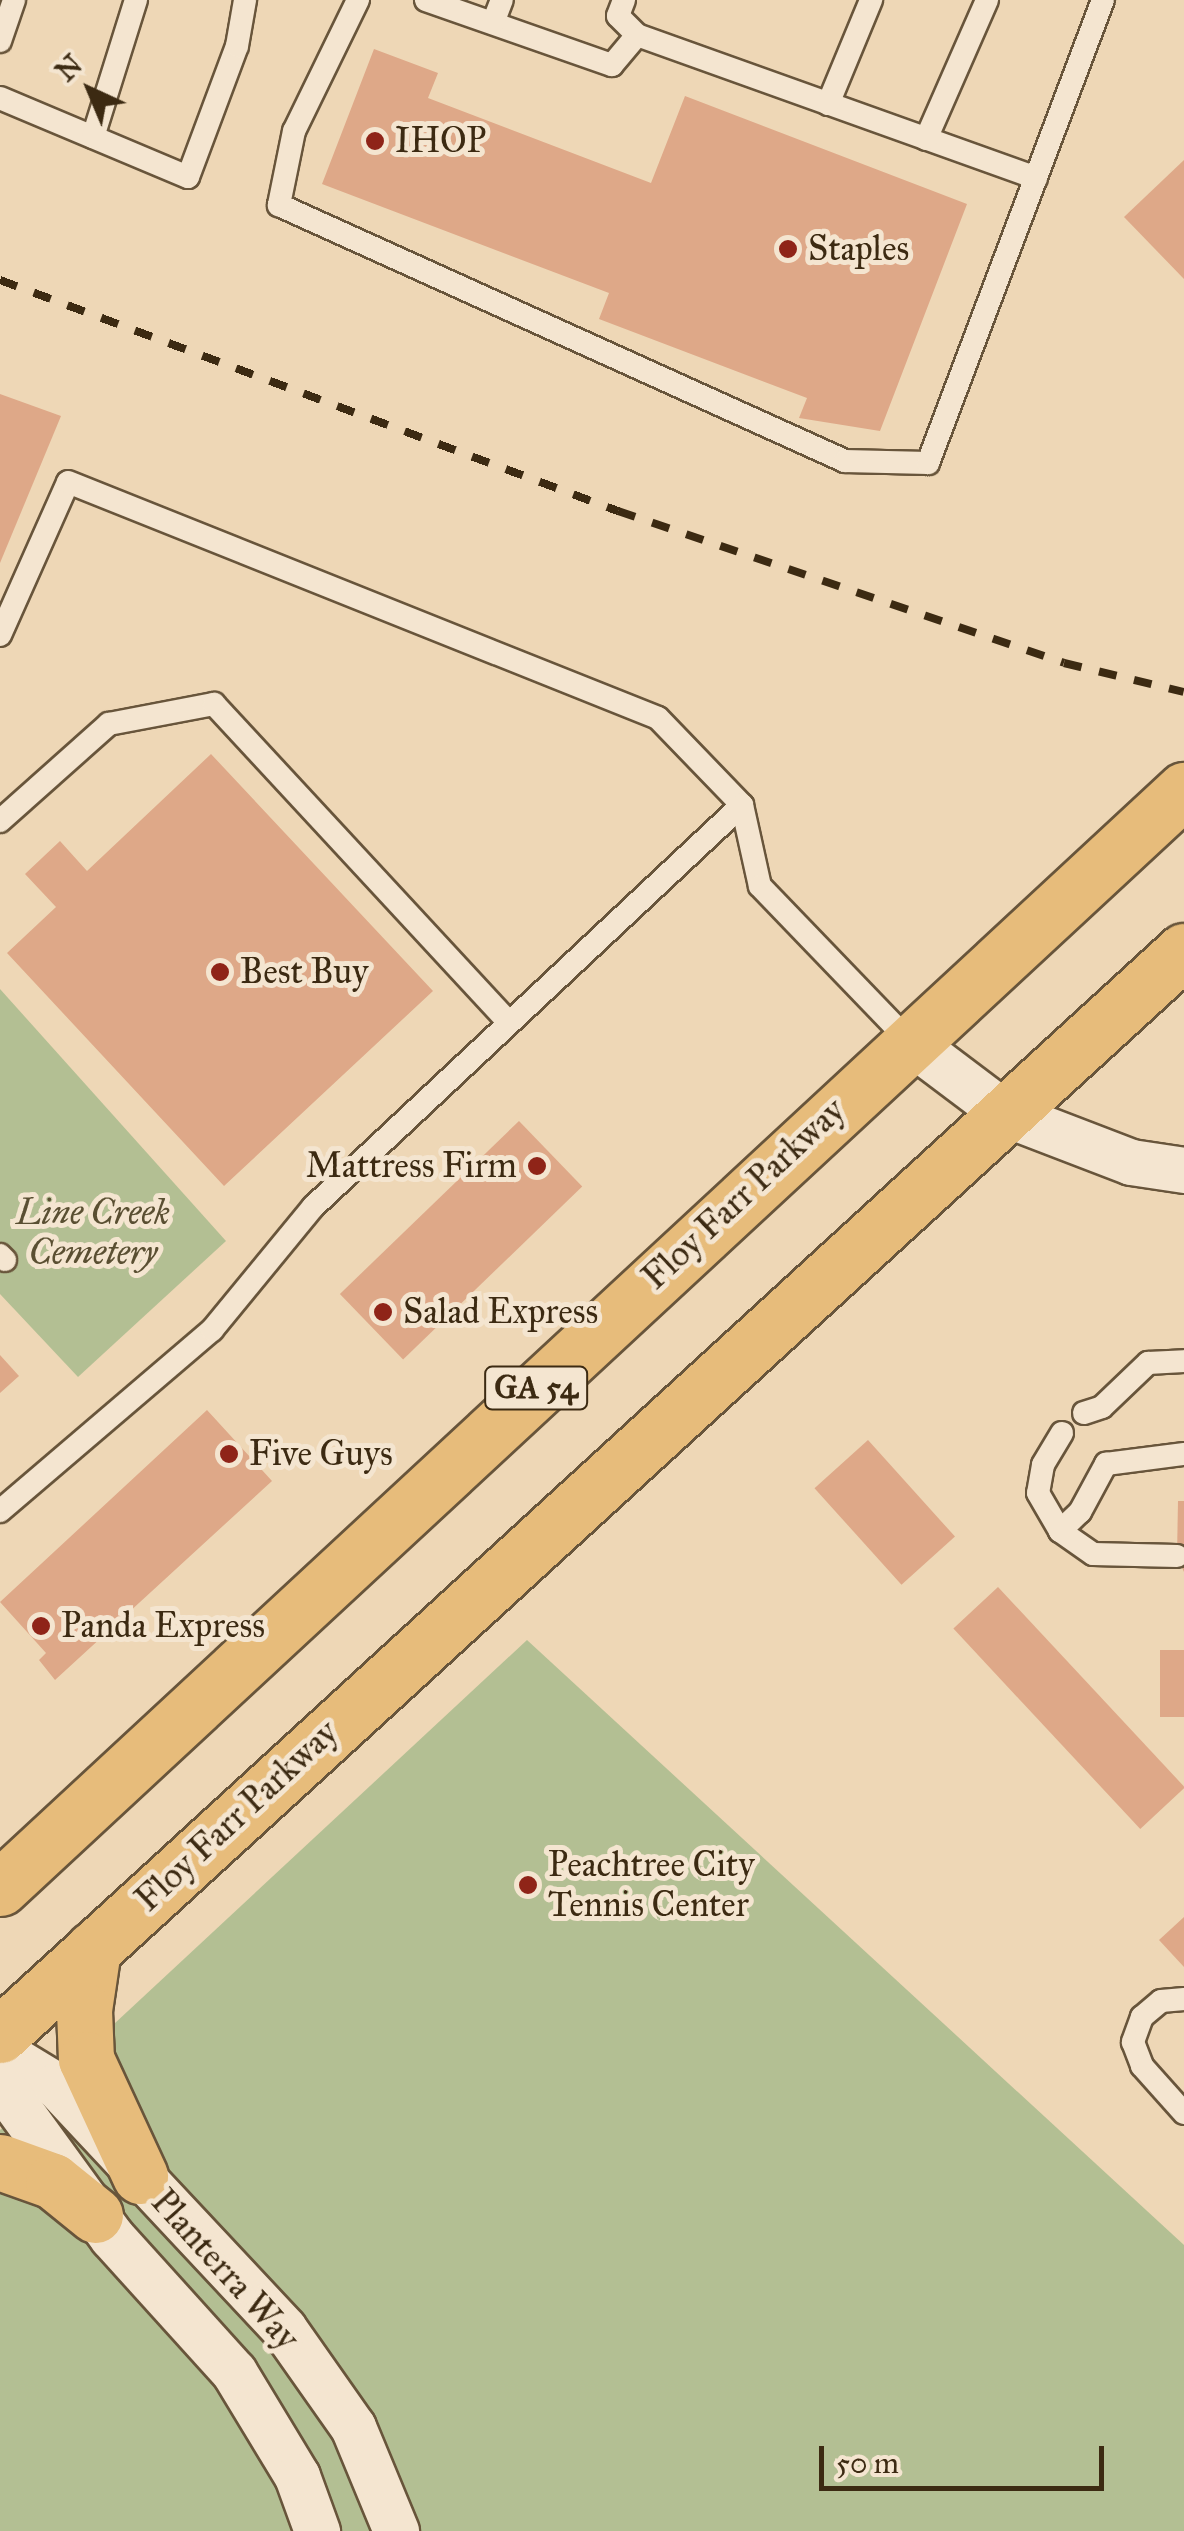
<!DOCTYPE html>
<style>
body{margin:0}
#map{position:relative;width:1184px;height:2531px;overflow:hidden;background:#eed7b6;font-family:"IM FELL Great Primer",serif}
div>[style]{position:absolute}
.green>*{inset:0;background:#b3bf93}
.building>*{inset:0;background:#dea888;transform-origin:0 0}
.roads{filter:drop-shadow(2px 0 #68553b) drop-shadow(-2px 0 #68553b) drop-shadow(0 2px #68553b) drop-shadow(0 -2px #68553b)}
.service>*{height:22px;margin:-11px;padding:0 11px;transform-origin:11px;border-radius:11px;background:#f4e5d0}
.minor>*{height:45px;margin:-22.5px;padding:0 22.5px;transform-origin:22.5px;border-radius:22.5px;background:#f4e5d0}
.primary>*{height:55px;margin:-27.5px;padding:0 27.5px;transform-origin:27.5px;border-radius:27.5px;background:#e7bc7b}
.rail>*{height:8px;margin-top:-4px;transform-origin:0;background:repeating-linear-gradient(90deg,#3c2a12 0 18px,transparent 0 36px)}
.dots>*{width:28px;height:28px;translate:-50% -50%;box-sizing:border-box;border:5px solid #f4e5d0;border-radius:50%}
span{translate:-50% -50%;white-space:nowrap;text-align:center;line-height:1.15;-webkit-text-stroke:10px #f4e5d0;paint-order:stroke}
.shield-label span{padding:2px 8px;background:#f4e5d0;border:2px solid;border-radius:8px;-webkit-text-stroke-width:0}
.shield-label{font-size:32px;color:#3c2a12;font-weight:700}
.poi-label{font-size:35px;color:#3c2a12}
.left{translate:0 -50%;text-align:left}
.right{translate:-100% -50%;text-align:right}
.street-label{font-size:35px;color:#3c2a12}
.park-label{font-size:35px;color:#5a4f32;font-style:italic}
.north{position:absolute;left:40px;top:40px;width:100px;height:100px;-webkit-text-stroke:8px #f4e5d0;paint-order:stroke;rotate:316deg;font-size:28px;font-weight:700;line-height:40px;text-align:center;color:#3c2a12}
.north::after{content:'';display:block;margin:auto;width:35px;height:45px;background:#3c2a12;clip-path:polygon(50% 0,100% 100%,50% 72%,0 100%)}
.scale{position:absolute;left:819px;top:2446px;width:285px;height:45px;box-sizing:border-box;border:5px solid #3c2a12;border-top:0;padding-left:12px;font-size:30px;line-height:35px;white-space:nowrap;color:#3c2a12;-webkit-text-stroke:8px #f4e5d0;paint-order:stroke}
</style>
<div id="map">
<div class="green">
<i style="clip-path:polygon(0 989px,226px 1241px,78px 1377px,0 1294px)"></i>
<i style="clip-path:polygon(527px 1640px,1184px 2245px,1184px 2531px,0 2531px,0 2130px)"></i>
</div>
<div class="building">
<i style="clip-path:polygon(374px 49px,438px 73px,428px 98px,651px 183px,685px 96px,967px 204px,880px 431px,799px 418px,807px 398px,599px 319px,609px 293px,322px 184px)"></i>
<i style="clip-path:polygon(1184px 160px,1184px 279px,1124px 217px)"></i>
<i style="clip-path:polygon(0 394px,61px 416px,0 563px)"></i>
<i style="clip-path:polygon(211px 754px,433px 991px,224px 1186px,7px 953px,56px 907px,25px 874px,60px 841px,87px 871px)"></i>
<i style="left:519px;top:1121px;width:91px;height:249px;rotate:46deg"></i>
<i style="clip-path:polygon(0 1355px,19px 1376px,0 1393px)"></i>
<i style="clip-path:polygon(207px 1410px,272px 1481px,55px 1680px,39px 1660px,46px 1653px,0 1602px)"></i>
<i style="left:868px;top:1440px;width:130px;height:72px;rotate:48deg"></i>
<i style="clip-path:polygon(1178px 1501px,1184px 1501px,1184px 1572px,1177px 1556px)"></i>
<i style="left:998px;top:1587px;width:274px;height:61px;rotate:47deg"></i>
<i style="left:1160px;top:1650px;width:24px;height:67px"></i>
<i style="clip-path:polygon(1184px 1917px,1184px 1967px,1159px 1940px)"></i>
</div>
<div class="roads">
<div class="service">
<i style="left:358px;top:0;width:146px;rotate:116deg"></i>
<i style="left:294px;top:131px;width:76px;rotate:101.5deg"></i>
<i style="left:279px;top:205px;width:621px;rotate:24.34deg"></i>
<i style="left:845px;top:461px;width:83px;rotate:1.4deg"></i>
<i style="left:928px;top:463px;width:495px;rotate:-69.3deg"></i>
<i style="left:426px;top:0;width:197px;rotate:19.3deg"></i>
<i style="left:612px;top:65px;width:39px;rotate:-50deg"></i>
<i style="left:637px;top:35px;width:424px;rotate:19.7deg"></i>
<i style="left:624px;top:0;width:17px;rotate:111deg"></i>
<i style="left:618px;top:16px;width:27px;rotate:45deg"></i>
<i style="left:493px;top:23px;width:25px;rotate:-69deg"></i>
<i style="left:0;top:41px;width:43px;rotate:-71.1deg"></i>
<i style="left:0;top:98px;width:204px;rotate:22.8deg"></i>
<i style="left:188px;top:177px;width:140px;rotate:-69.5deg"></i>
<i style="left:237px;top:46px;width:47px;rotate:-80.1deg"></i>
<i style="left:828px;top:104px;width:113px;rotate:-67.5deg"></i>
<i style="left:93px;top:137px;width:144px;rotate:-72.6deg"></i>
<i style="left:926px;top:139px;width:152px;rotate:-66.3deg"></i>
<i style="left:0;top:635px;width:167px;rotate:-66deg"></i>
<i style="left:68px;top:482px;width:635px;rotate:21.8deg"></i>
<i style="left:658px;top:718px;width:121px;rotate:46deg"></i>
<i style="left:742px;top:805px;width:83px;rotate:77.5deg"></i>
<i style="left:760px;top:886px;width:215px;rotate:46.1deg"></i>
<i style="left:0;top:821px;width:146px;rotate:-41.7deg"></i>
<i style="left:109px;top:724px;width:107px;rotate:-10.8deg"></i>
<i style="left:214px;top:704px;width:434px;rotate:47.2deg"></i>
<i style="left:0;top:1255px;width:7px;rotate:45deg"></i>
<i style="left:1084px;top:1413px;width:19px;rotate:-18deg"></i>
<i style="left:1102px;top:1407px;width:64px;rotate:-43.7deg"></i>
<i style="left:1148px;top:1363px;width:36px;rotate:-3deg"></i>
<i style="left:1062px;top:1433px;width:37px;rotate:121deg"></i>
<i style="left:1043px;top:1465px;width:28px;rotate:100deg"></i>
<i style="left:1038px;top:1493px;width:44px;rotate:59.9deg"></i>
<i style="left:1060px;top:1531px;width:40px;rotate:34.9deg"></i>
<i style="left:1093px;top:1554px;width:84px;rotate:1.4deg"></i>
<i style="left:0;top:1511px;width:279px;rotate:-40.5deg"></i>
<i style="left:212px;top:1330px;width:159px;rotate:-50.6deg"></i>
<i style="left:313px;top:1207px;width:588px;rotate:-43.14deg"></i>
<i style="left:1060px;top:1531px;width:28px;rotate:-44deg"></i>
<i style="left:1080px;top:1512px;width:55px;rotate:-61.6deg"></i>
<i style="left:1106px;top:1464px;width:79px;rotate:-7.3deg"></i>
<i style="left:1184px;top:1999px;width:23px;rotate:175deg"></i>
<i style="left:1161px;top:2001px;width:25px;rotate:140deg"></i>
<i style="left:1142px;top:2017px;width:27px;rotate:110deg"></i>
<i style="left:1133px;top:2042px;width:26px;rotate:69deg"></i>
<i style="left:1142px;top:2066px;width:63px;rotate:48.2deg"></i>
</div>
<div class="minor">
<i style="left:909px;top:1041px;width:121px;rotate:37deg"></i>
<i style="left:1006px;top:1114px;width:134px;rotate:21deg"></i>
<i style="left:1131px;top:1162px;width:54px;rotate:8.6deg"></i>
<i style="left:0;top:2051px;width:66px;rotate:31.3deg"></i>
<i style="left:56px;top:2085px;width:334px;rotate:46.9deg"></i>
<i style="left:284px;top:2329px;width:120px;rotate:54.9deg"></i>
<i style="left:353px;top:2427px;width:113px;rotate:67.5deg"></i>
<i style="left:0;top:2083px;width:190px;rotate:54deg"></i>
<i style="left:112px;top:2237px;width:182px;rotate:47.9deg"></i>
<i style="left:234px;top:2372px;width:122px;rotate:58.8deg"></i>
<i style="left:297px;top:2476px;width:59px;rotate:70deg"></i>
</div>
<div class="primary">
<i style="left:0;top:1888px;width:1615px;rotate:-42.84deg"></i>
<i style="left:93px;top:1949px;width:62px;rotate:98.4deg"></i>
<i style="left:84px;top:2010px;width:49px;rotate:87.7deg"></i>
<i style="left:86px;top:2059px;width:129px;rotate:65.2deg"></i>
<i style="left:0;top:2035px;width:1605px;rotate:-42.48deg"></i>
<i style="left:0;top:2162px;width:56px;rotate:19.7deg"></i>
<i style="left:53px;top:2181px;width:54px;rotate:39deg"></i>
</div>
</div>
<div class="rail">
<i style="left:0;top:280px;width:660px;rotate:20.5deg"></i>
<i style="left:618px;top:511px;width:471px;rotate:18.8deg"></i>
<i style="left:1064px;top:663px;width:123px;rotate:13.6deg"></i>
</div>
<div class="dots">
<i style="left:375px;top:141px;background:#8f2418"></i>
<i style="left:788px;top:249px;background:#8f2418"></i>
<i style="left:220px;top:972px;background:#8f2418"></i>
<i style="left:537px;top:1166px;background:#8f2418"></i>
<i style="left:383px;top:1312px;background:#8f2418"></i>
<i style="left:229px;top:1454px;background:#8f2418"></i>
<i style="left:41px;top:1626px;background:#8f2418"></i>
<i style="left:528px;top:1885px;background:#8f2418"></i>
</div>
<div class="shield-label">
<span style="left:536px;top:1388px">GA 54</span>
</div>
<div class="poi-label">
<span class="left" style="left:395px;top:141px">IHOP</span>
<span class="left" style="left:808px;top:249px">Staples</span>
<span class="left" style="left:240px;top:972px">Best Buy</span>
<span class="right" style="left:517px;top:1166px">Mattress Firm</span>
<span class="left" style="left:403px;top:1312px">Salad Express</span>
<span class="left" style="left:249px;top:1454px">Five Guys</span>
<span class="left" style="left:61px;top:1626px">Panda Express</span>
<span class="left" style="left:548px;top:1885px">Peachtree City<br>Tennis Center</span>
</div>
<div class="street-label">
<span style="left:744px;top:1194px;rotate:-43deg">Floy Farr Parkway</span>
<span style="left:237px;top:1816px;rotate:-43deg">Floy Farr Parkway</span>
<span style="left:225px;top:2270px;rotate:48deg">Planterra Way</span>
</div>
<div class="park-label">
<span style="left:93px;top:1233px">Line Creek<br>Cemetery</span>
</div>
<div class="north">N</div>
<div class="scale">50 m</div>
</div>
